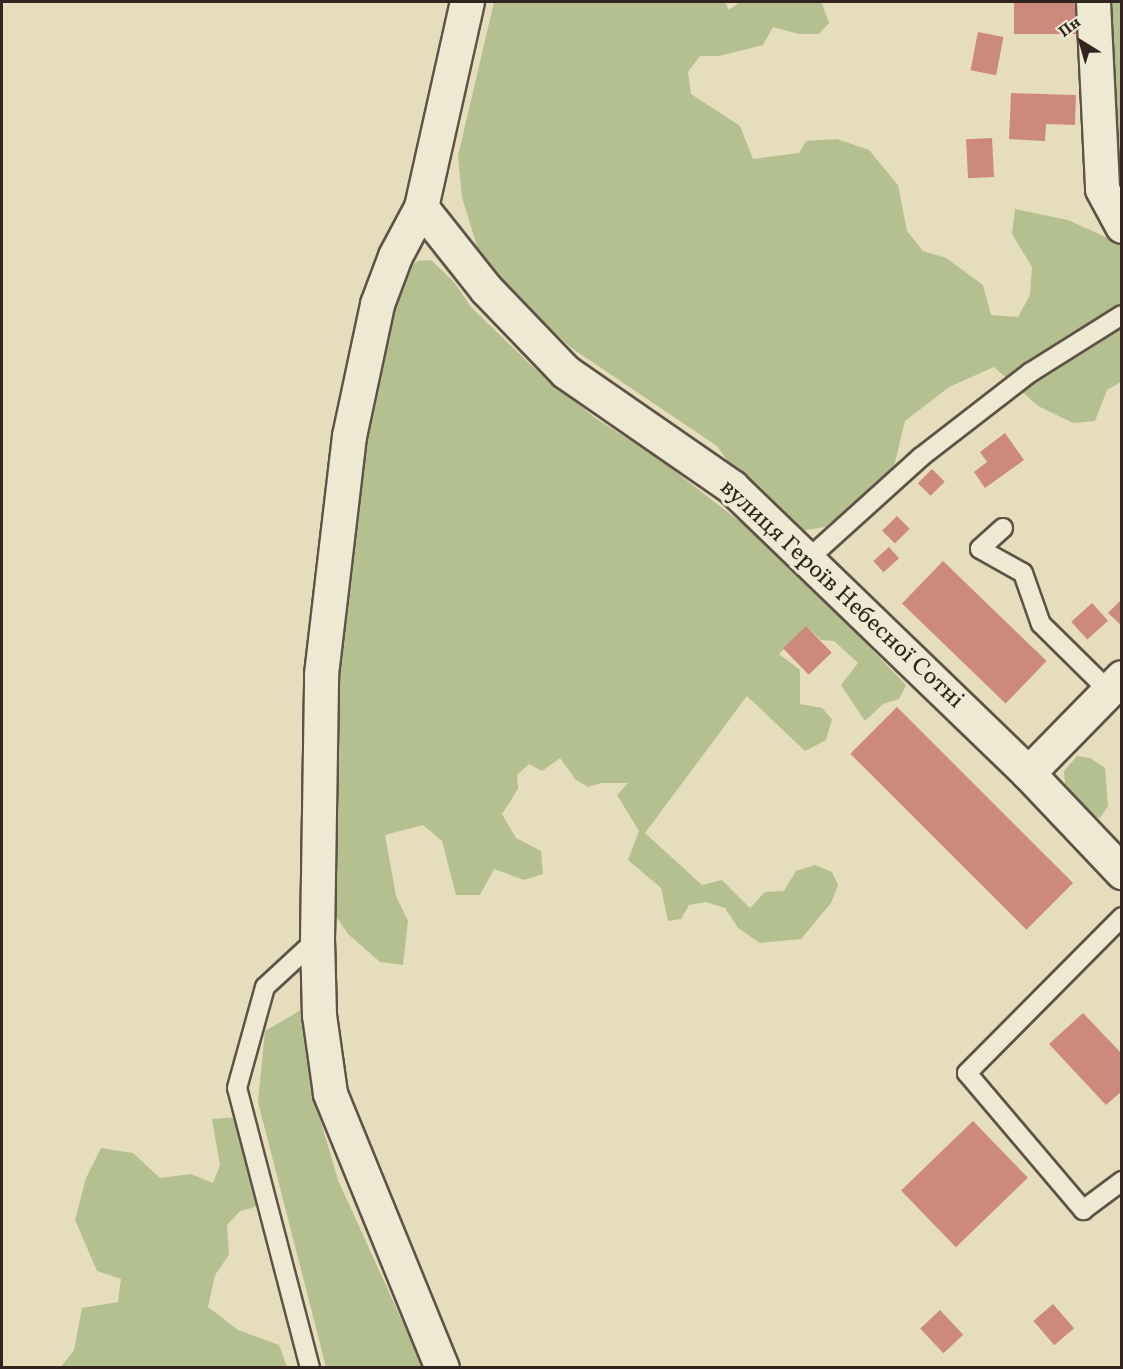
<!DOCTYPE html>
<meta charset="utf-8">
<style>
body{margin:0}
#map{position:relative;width:1123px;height:1369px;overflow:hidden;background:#e5ddbc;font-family:Vollkorn,serif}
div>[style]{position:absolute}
.green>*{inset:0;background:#b5c090}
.building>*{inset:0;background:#cd897c;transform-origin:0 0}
.roads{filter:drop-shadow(2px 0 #5f5246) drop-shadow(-2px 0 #5f5246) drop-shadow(0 2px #5f5246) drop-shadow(0 -2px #5f5246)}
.service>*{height:18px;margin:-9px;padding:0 9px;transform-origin:9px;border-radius:9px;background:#eee9d3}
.minor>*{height:33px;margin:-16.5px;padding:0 16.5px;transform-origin:16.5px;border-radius:16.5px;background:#eee9d3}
span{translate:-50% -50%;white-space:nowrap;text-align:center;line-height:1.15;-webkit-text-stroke:6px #eee9d3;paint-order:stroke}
.street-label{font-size:24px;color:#32241e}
.frame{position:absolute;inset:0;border:3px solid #32241e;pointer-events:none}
.north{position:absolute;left:1051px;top:12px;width:60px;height:60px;-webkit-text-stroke:4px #eee9d3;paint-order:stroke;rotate:323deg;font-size:16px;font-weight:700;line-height:24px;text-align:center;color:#32241e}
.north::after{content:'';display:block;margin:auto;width:21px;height:27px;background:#32241e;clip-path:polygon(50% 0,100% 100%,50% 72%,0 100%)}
</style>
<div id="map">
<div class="green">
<i style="clip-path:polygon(494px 2px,725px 2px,729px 10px,740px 2px,822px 3px,829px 23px,819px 34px,799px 34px,773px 27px,763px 45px,719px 56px,700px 56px,688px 72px,691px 94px,740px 126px,753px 159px,799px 153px,806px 141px,837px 139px,869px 150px,898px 185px,907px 231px,923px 251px,946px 258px,983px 285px,991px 315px,1018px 317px,1030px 295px,1032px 267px,1012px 234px,1015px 209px,1068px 220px,1121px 244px,1121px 382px,1107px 390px,1095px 421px,1073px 423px,1038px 406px,994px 367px,949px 387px,905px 421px,892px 475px,825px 527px,800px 531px,731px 466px,717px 446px,570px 347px,482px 263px,462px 197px,458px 156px)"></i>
<i style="clip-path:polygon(1104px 2px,1121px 2px,1121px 197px,1117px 189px)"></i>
<i style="clip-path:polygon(431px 260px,454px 282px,471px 307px,531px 365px,595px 418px,658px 458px,775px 549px,906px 685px,899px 699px,883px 704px,865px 721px,841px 685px,858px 663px,834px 641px,821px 640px,806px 626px,779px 654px,800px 670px,800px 704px,822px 708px,832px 719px,826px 740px,805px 751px,747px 696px,645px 833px,702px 885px,722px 880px,750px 908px,765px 892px,784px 891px,796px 871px,815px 865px,832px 872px,838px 885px,831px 903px,801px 939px,760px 943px,738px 928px,725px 908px,706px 902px,689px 905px,681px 919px,668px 921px,661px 888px,628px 860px,639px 831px,617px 795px,628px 783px,601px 783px,588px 787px,576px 780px,560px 758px,542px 771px,529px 764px,517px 775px,518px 789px,502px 814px,516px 838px,541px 851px,543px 874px,524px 880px,494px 869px,480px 895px,456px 895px,442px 841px,423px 825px,385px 835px,396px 896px,408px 921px,403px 965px,380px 962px,348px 934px,331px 909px,328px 804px,348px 504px,397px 274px,418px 261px)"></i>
<i style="clip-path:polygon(1077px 756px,1090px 758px,1105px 768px,1108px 806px,1100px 818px,1083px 814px,1066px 794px,1064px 771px)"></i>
<i style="clip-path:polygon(301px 1010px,311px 1088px,338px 1180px,423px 1367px,326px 1367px,258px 1102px,265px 1031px)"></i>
<i style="clip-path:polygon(238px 1117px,259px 1206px,240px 1211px,227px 1225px,229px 1255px,215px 1275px,208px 1307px,238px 1330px,279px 1345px,287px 1367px,60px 1368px,74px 1350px,82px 1308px,118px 1302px,121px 1279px,97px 1271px,75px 1220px,86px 1178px,101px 1148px,133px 1153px,160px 1178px,191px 1174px,213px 1183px,220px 1165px,212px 1119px)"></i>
</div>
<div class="building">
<i style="left:1014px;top:2px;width:65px;height:32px"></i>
<i style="left:978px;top:32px;width:26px;height:39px;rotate:11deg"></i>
<i style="clip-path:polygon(1011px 93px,1076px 95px,1075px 125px,1046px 124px,1045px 141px,1009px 139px)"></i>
<i style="left:992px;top:138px;width:39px;height:26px;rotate:87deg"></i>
<i style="clip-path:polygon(1005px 433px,1024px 460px,985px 488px,974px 472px,987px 462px,980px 452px)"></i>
<i style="left:932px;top:469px;width:18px;height:20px;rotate:45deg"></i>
<i style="left:897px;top:516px;width:18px;height:21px;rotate:45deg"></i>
<i style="left:889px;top:547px;width:15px;height:21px;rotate:48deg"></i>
<i style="left:943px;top:561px;width:144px;height:59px;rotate:44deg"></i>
<i style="clip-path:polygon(1122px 599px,1122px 626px,1108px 613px)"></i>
<i style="left:1092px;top:603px;width:24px;height:28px;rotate:48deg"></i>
<i style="left:806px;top:626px;width:37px;height:32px;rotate:46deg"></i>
<i style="left:897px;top:707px;width:249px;height:66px;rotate:45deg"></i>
<i style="clip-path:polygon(1083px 1013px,1122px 1054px,1122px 1091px,1106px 1105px,1049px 1044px)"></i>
<i style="left:973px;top:1121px;width:79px;height:100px;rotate:46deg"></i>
<i style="left:1053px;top:1304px;width:32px;height:26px;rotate:49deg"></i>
<i style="left:940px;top:1310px;width:34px;height:27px;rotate:47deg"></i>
</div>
<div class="roads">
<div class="service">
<i style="left:1003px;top:528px;width:31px;rotate:138deg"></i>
<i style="left:980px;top:549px;width:49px;rotate:29.2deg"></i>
<i style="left:1023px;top:573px;width:54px;rotate:70.6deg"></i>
<i style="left:1041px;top:624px;width:95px;rotate:44.6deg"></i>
<i style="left:807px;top:560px;width:154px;rotate:-42.1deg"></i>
<i style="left:921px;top:457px;width:139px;rotate:-37.7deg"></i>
<i style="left:1031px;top:372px;width:107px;rotate:-32.1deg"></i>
<i style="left:1122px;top:917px;width:220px;rotate:134.8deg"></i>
<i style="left:967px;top:1073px;width:180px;rotate:49.7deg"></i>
<i style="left:1083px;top:1210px;width:49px;rotate:-36.6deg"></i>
<i style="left:310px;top:1368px;width:289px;rotate:-104.6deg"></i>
<i style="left:237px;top:1088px;width:105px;rotate:-74.5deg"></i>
<i style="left:265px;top:987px;width:71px;rotate:-42.7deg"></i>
</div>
<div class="minor">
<i style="left:1093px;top:2px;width:187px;rotate:87.2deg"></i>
<i style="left:1102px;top:189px;width:42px;rotate:61.6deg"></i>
<i style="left:421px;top:207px;width:105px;rotate:51.6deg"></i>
<i style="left:486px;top:289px;width:115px;rotate:46.1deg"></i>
<i style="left:566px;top:372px;width:202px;rotate:34.7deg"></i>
<i style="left:732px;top:487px;width:412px;rotate:44deg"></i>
<i style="left:1028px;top:773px;width:137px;rotate:46.5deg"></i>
<i style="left:1028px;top:773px;width:134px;rotate:-45.6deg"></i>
<i style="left:442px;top:1368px;width:297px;rotate:-112.2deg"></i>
<i style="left:330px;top:1093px;width:79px;rotate:-98deg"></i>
<i style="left:319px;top:1015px;width:76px;rotate:-91.5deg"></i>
<i style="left:317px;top:939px;width:265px;rotate:-89.1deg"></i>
<i style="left:321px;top:674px;width:240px;rotate:-83.3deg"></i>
<i style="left:349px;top:436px;width:135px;rotate:-78deg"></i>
<i style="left:377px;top:304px;width:51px;rotate:-69.4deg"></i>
<i style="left:395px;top:256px;width:55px;rotate:-62deg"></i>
<i style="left:421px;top:207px;width:210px;rotate:-77.4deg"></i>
</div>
</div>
<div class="street-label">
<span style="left:841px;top:595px;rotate:43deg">вулиця Героїв Небесної Сотні</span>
</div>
<div class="frame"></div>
<div class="north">Пн</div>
</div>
